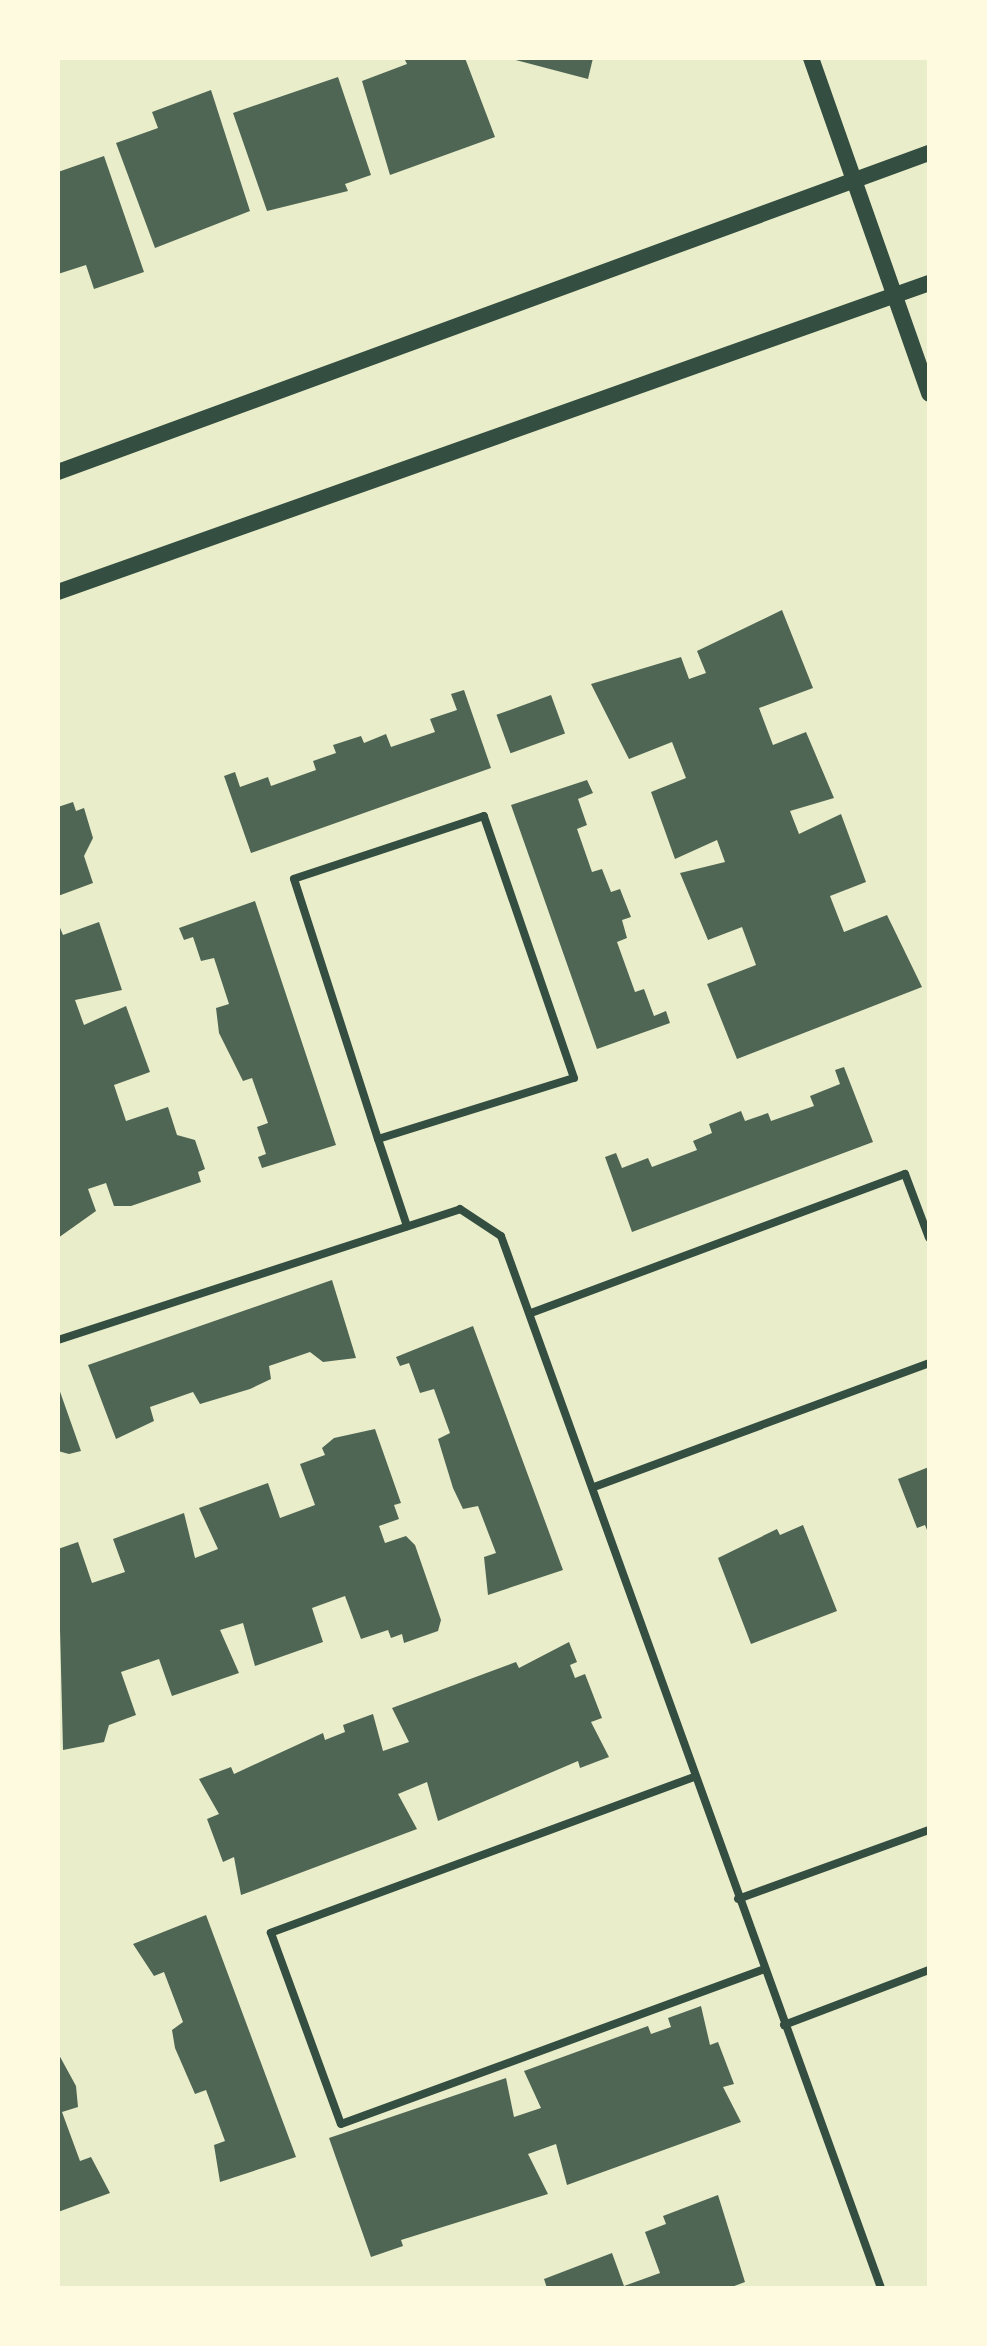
<!DOCTYPE html>
<style>
body{margin:0}
#map{position:relative;width:987px;height:2346px;overflow:hidden;background:#e9edc9;font-family:Roboto,sans-serif}
div>[style]{position:absolute}
.building>*{inset:0;background:#4f6655;transform-origin:0 0}
.minor>*{height:8px;margin:-4px;padding:0 4px;transform-origin:4px;border-radius:4px;background:#344e41}
.secondary>*{height:16px;margin:-8px;padding:0 8px;transform-origin:8px;border-radius:8px;background:#344e41}
span{translate:-50% -50%;white-space:nowrap;text-align:center;line-height:1.15;-webkit-text-stroke:6px #fefae0;paint-order:stroke}
.frame{position:absolute;inset:0;border:60px solid #fefae0;pointer-events:none}
</style>
<div id="map">
<div class="building">
<i style="clip-path:polygon(404px 58px,465px 58px,495px 137px,390px 175px,362px 81px,407px 64px)"></i>
<i style="clip-path:polygon(508px 58px,593px 58px,588px 79px)"></i>
<i style="clip-path:polygon(338px 77px,371px 175px,345px 184px,348px 191px,267px 211px,233px 113px)"></i>
<i style="clip-path:polygon(211px 90px,250px 211px,155px 248px,116px 143px,158px 128px,152px 112px)"></i>
<i style="clip-path:polygon(104px 156px,144px 272px,94px 289px,86px 265px,58px 274px,58px 172px)"></i>
<i style="clip-path:polygon(782px 610px,813px 688px,759px 708px,773px 745px,806px 732px,834px 798px,790px 811px,799px 834px,841px 814px,866px 882px,830px 896px,844px 932px,887px 915px,922px 987px,737px 1059px,707px 984px,756px 965px,742px 927px,708px 940px,680px 873px,725px 862px,717px 840px,675px 859px,651px 792px,686px 778px,672px 742px,629px 759px,591px 684px,681px 657px,689px 679px,706px 673px,697px 651px)"></i>
<i style="clip-path:polygon(464px 690px,491px 768px,251px 853px,224px 776px,235px 772px,240px 787px,268px 777px,271px 786px,316px 770px,313px 761px,336px 753px,333px 745px,361px 736px,364px 743px,386px 734px,391px 747px,435px 732px,430px 719px,457px 710px,451px 694px)"></i>
<i style="left:551px;top:695px;width:41px;height:58px;rotate:70deg"></i>
<i style="clip-path:polygon(587px 780px,593px 793px,578px 799px,587px 825px,577px 829px,592px 872px,602px 869px,611px 892px,620px 889px,631px 917px,622px 920px,627px 938px,617px 942px,635px 992px,644px 989px,654px 1016px,666px 1011px,670px 1023px,597px 1049px,511px 805px)"></i>
<i style="clip-path:polygon(73px 802px,76px 811px,84px 808px,93px 838px,84px 856px,93px 883px,58px 896px,58px 807px)"></i>
<i style="clip-path:polygon(255px 901px,336px 1145px,262px 1168px,258px 1157px,266px 1154px,257px 1127px,268px 1123px,252px 1078px,243px 1081px,219px 1033px,216px 1008px,229px 1004px,214px 958px,201px 961px,193px 937px,184px 940px,179px 928px)"></i>
<i style="clip-path:polygon(99px 922px,122px 990px,75px 1000px,84px 1025px,126px 1006px,150px 1072px,114px 1085px,126px 1121px,168px 1107px,177px 1135px,195px 1140px,205px 1169px,198px 1172px,201px 1182px,131px 1206px,114px 1206px,106px 1183px,88px 1189px,96px 1211px,58px 1238px,58px 923px,63px 935px)"></i>
<i style="clip-path:polygon(844px 1067px,873px 1142px,632px 1232px,605px 1157px,616px 1153px,622px 1168px,648px 1158px,652px 1167px,697px 1150px,693px 1141px,712px 1133px,709px 1124px,741px 1111px,745px 1121px,768px 1113px,771px 1121px,814px 1106px,810px 1096px,840px 1084px,835px 1070px)"></i>
<i style="clip-path:polygon(332px 1280px,356px 1358px,323px 1362px,310px 1352px,269px 1366px,271px 1379px,250px 1389px,200px 1404px,193px 1392px,150px 1407px,154px 1421px,116px 1439px,88px 1365px)"></i>
<i style="clip-path:polygon(473px 1326px,563px 1570px,488px 1595px,484px 1557px,496px 1553px,478px 1506px,463px 1509px,453px 1488px,438px 1439px,450px 1433px,434px 1389px,420px 1393px,409px 1363px,400px 1366px,396px 1357px)"></i>
<i style="clip-path:polygon(58px 1386px,81px 1451px,69px 1454px,58px 1451px)"></i>
<i style="clip-path:polygon(375px 1429px,401px 1503px,394px 1505px,399px 1519px,379px 1526px,385px 1543px,406px 1536px,415px 1545px,441px 1620px,438px 1631px,404px 1643px,402px 1634px,391px 1638px,388px 1630px,361px 1639px,345px 1596px,312px 1608px,323px 1642px,255px 1666px,243px 1623px,220px 1630px,239px 1673px,172px 1696px,159px 1659px,121px 1672px,136px 1715px,109px 1725px,104px 1742px,63px 1750px,58px 1549px,78px 1542px,92px 1583px,125px 1572px,113px 1539px,184px 1513px,195px 1558px,218px 1549px,199px 1508px,268px 1483px,280px 1518px,315px 1505px,300px 1464px,325px 1455px,322px 1448px,334px 1438px)"></i>
<i style="clip-path:polygon(929px 1467px,929px 1535px,925px 1525px,917px 1528px,898px 1479px)"></i>
<i style="clip-path:polygon(803px 1525px,837px 1611px,751px 1644px,718px 1558px,777px 1529px,780px 1535px)"></i>
<i style="clip-path:polygon(569px 1642px,577px 1662px,570px 1665px,575px 1678px,585px 1674px,602px 1718px,591px 1722px,609px 1757px,580px 1768px,578px 1761px,438px 1821px,427px 1782px,398px 1794px,417px 1829px,241px 1895px,234px 1857px,223px 1862px,207px 1819px,219px 1814px,199px 1779px,231px 1767px,234px 1774px,323px 1733px,325px 1740px,345px 1732px,343px 1725px,373px 1714px,383px 1751px,409px 1742px,392px 1708px,516px 1662px,519px 1668px)"></i>
<i style="clip-path:polygon(206px 1915px,296px 2157px,220px 2182px,214px 2145px,225px 2141px,206px 2090px,195px 2094px,175px 2048px,172px 2030px,183px 2022px,164px 1972px,154px 1976px,133px 1944px)"></i>
<i style="clip-path:polygon(701px 2006px,710px 2045px,718px 2042px,734px 2084px,723px 2087px,741px 2122px,567px 2185px,556px 2144px,528px 2154px,548px 2194px,401px 2240px,403px 2246px,371px 2257px,329px 2138px,506px 2078px,514px 2117px,541px 2108px,524px 2071px,648px 2026px,651px 2034px,671px 2027px,668px 2018px)"></i>
<i style="clip-path:polygon(58px 2053px,76px 2086px,78px 2107px,62px 2112px,80px 2161px,91px 2157px,110px 2193px,58px 2212px)"></i>
<i style="clip-path:polygon(718px 2195px,745px 2282px,729px 2288px,547px 2288px,544px 2279px,612px 2253px,624px 2286px,660px 2273px,645px 2232px,666px 2224px,663px 2216px)"></i>
</div>
<div class="minor">
<i style="left:378px;top:1139px;width:205px;rotate:-17.3deg"></i>
<i style="left:574px;top:1078px;width:277px;rotate:-109deg"></i>
<i style="left:484px;top:816px;width:200px;rotate:161.7deg"></i>
<i style="left:294px;top:879px;width:273px;rotate:72.1deg"></i>
<i style="left:378px;top:1139px;width:92px;rotate:71.6deg"></i>
<i style="left:531px;top:1313px;width:399px;rotate:-20.4deg"></i>
<i style="left:905px;top:1174px;width:68px;rotate:69.4deg"></i>
<i style="left:58px;top:1340px;width:423px;rotate:-18deg"></i>
<i style="left:460px;top:1209px;width:49px;rotate:33.4deg"></i>
<i style="left:501px;top:1236px;width:1119px;rotate:70.14deg"></i>
<i style="left:594px;top:1487px;width:357px;rotate:-20.3deg"></i>
<i style="left:694px;top:1777px;width:451px;rotate:159.8deg"></i>
<i style="left:271px;top:1933px;width:203px;rotate:69.9deg"></i>
<i style="left:341px;top:2124px;width:451px;rotate:-20.1deg"></i>
<i style="left:738px;top:1899px;width:203px;rotate:-19.9deg"></i>
<i style="left:784px;top:2025px;width:155px;rotate:-20.8deg"></i>
</div>
<div class="secondary">
<i style="left:811px;top:58px;width:356px;rotate:70.6deg"></i>
<i style="left:58px;top:472px;width:928px;rotate:-20.12deg"></i>
<i style="left:58px;top:592px;width:924px;rotate:-19.53deg"></i>
</div>
<div class="frame"></div>
</div>
